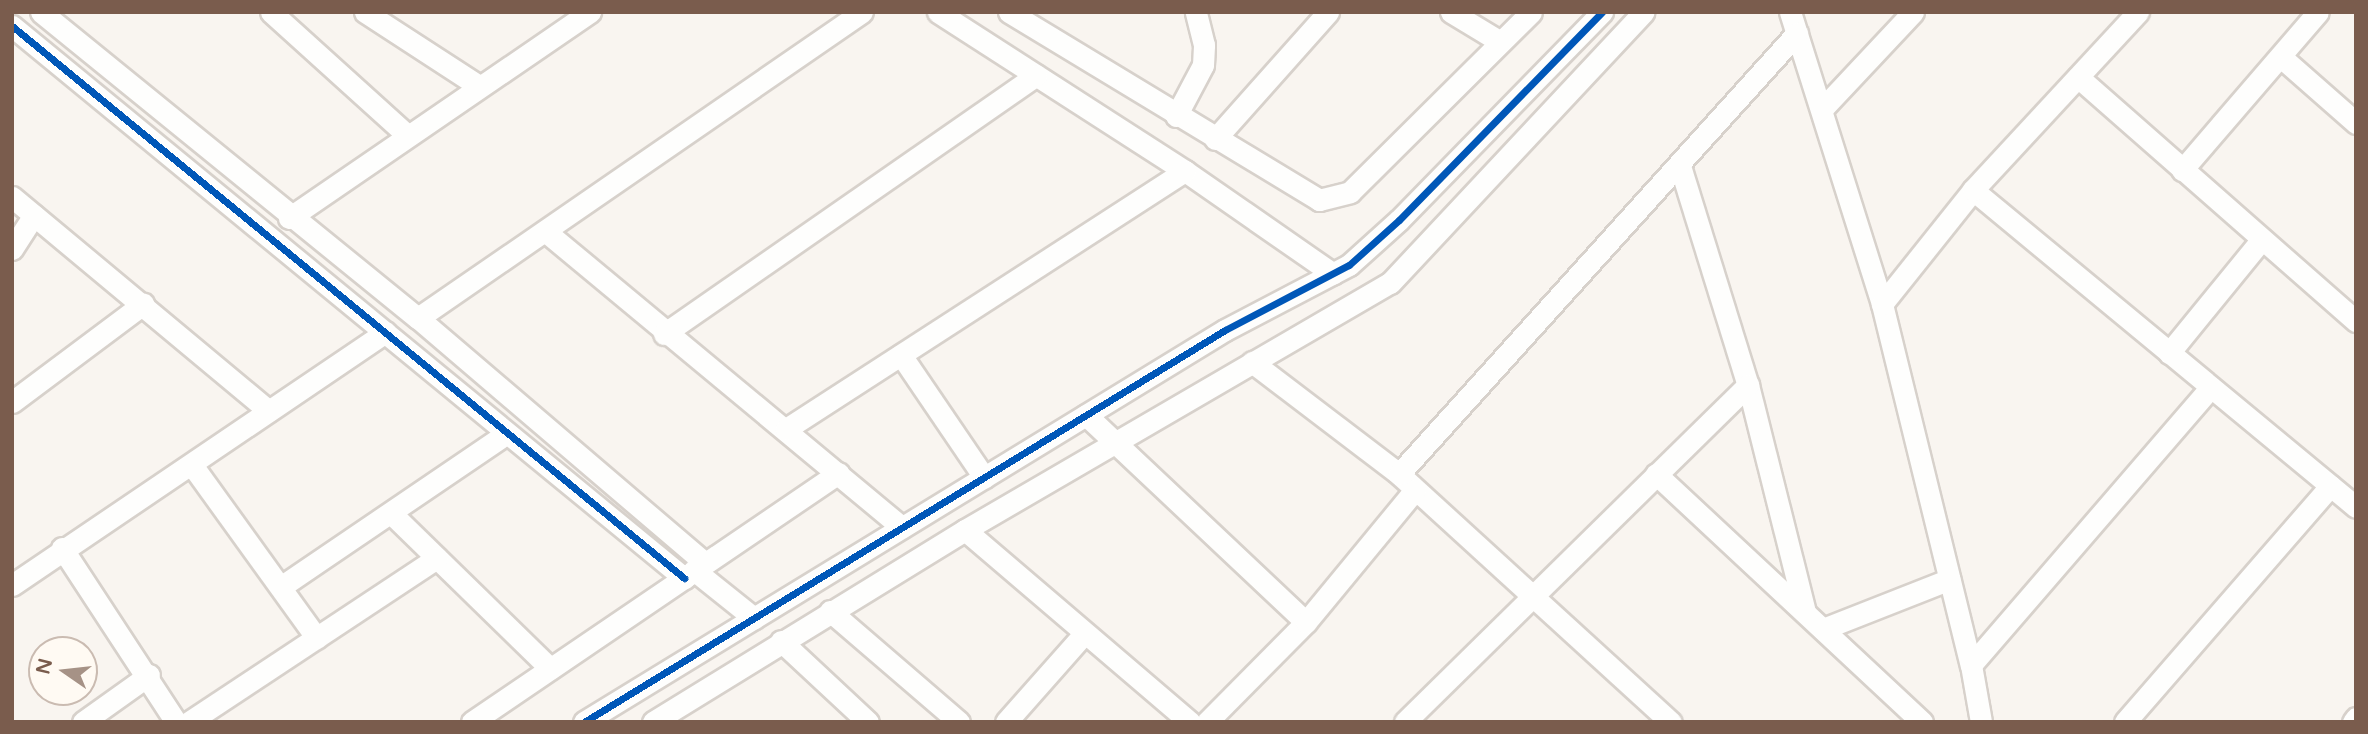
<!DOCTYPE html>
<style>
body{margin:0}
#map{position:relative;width:2368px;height:734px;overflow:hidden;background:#f9f5f0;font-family:"Varela Round",sans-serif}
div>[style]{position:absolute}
.roads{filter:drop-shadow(2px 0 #d7d1cb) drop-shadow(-2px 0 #d7d1cb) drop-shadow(0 2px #d7d1cb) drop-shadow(0 -2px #d7d1cb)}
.minor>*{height:21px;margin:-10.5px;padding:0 10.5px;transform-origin:10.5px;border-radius:10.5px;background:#fefefd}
.cycleway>*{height:7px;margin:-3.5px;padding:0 3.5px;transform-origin:3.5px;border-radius:3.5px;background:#0057b8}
span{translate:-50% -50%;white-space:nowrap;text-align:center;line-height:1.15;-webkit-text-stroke:7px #fffaf3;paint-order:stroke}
.frame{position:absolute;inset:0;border:14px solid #7a5c4d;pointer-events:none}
.north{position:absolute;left:28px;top:636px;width:70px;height:70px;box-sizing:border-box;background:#fffaf3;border:2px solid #cabbb1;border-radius:50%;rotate:284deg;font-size:19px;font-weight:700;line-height:28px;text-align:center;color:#7a5c4d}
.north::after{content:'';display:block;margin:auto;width:24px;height:32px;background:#a69286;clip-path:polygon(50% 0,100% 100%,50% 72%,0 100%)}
</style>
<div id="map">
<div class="roads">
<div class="minor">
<i style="left:41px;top:12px;width:486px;rotate:39.1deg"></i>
<i style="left:418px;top:318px;width:377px;rotate:40.5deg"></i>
<i style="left:271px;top:12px;width:183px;rotate:42.1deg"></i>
<i style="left:365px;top:12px;width:136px;rotate:33deg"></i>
<i style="left:938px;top:12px;width:294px;rotate:32.8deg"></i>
<i style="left:1185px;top:171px;width:180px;rotate:34.8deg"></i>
<i style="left:1009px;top:12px;width:363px;rotate:31.2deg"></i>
<i style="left:1319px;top:200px;width:32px;rotate:-14deg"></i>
<i style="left:1350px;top:192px;width:255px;rotate:-44.8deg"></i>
<i style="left:1451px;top:12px;width:56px;rotate:31.1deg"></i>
<i style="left:1790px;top:12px;width:306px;rotate:72.5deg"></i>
<i style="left:1882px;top:304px;width:372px;rotate:76.2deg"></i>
<i style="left:1971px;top:665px;width:58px;rotate:80deg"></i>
<i style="left:12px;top:26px;width:870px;rotate:39.4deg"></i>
<i style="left:2281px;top:57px;width:100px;rotate:41.3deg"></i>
<i style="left:2078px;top:77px;width:370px;rotate:41.3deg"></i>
<i style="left:1822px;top:109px;width:133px;rotate:-46.8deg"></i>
<i style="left:1176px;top:116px;width:58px;rotate:-62.1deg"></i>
<i style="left:1203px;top:65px;width:20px;rotate:-87deg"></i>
<i style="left:1204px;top:45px;width:34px;rotate:-104deg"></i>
<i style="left:1215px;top:139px;width:170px;rotate:-48.3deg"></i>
<i style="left:1680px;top:166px;width:229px;rotate:72.8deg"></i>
<i style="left:1748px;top:385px;width:234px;rotate:75.9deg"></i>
<i style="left:2182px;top:170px;width:208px;rotate:-49.3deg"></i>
<i style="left:1973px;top:190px;width:497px;rotate:39.6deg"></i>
<i style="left:12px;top:197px;width:334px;rotate:39.8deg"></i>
<i style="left:289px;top:218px;width:365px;rotate:-34.4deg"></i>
<i style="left:545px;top:231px;width:464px;rotate:39.7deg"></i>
<i style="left:12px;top:249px;width:40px;rotate:-57.1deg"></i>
<i style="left:1882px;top:304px;width:146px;rotate:-51.4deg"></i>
<i style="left:1973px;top:190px;width:243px;rotate:-47.2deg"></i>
<i style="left:418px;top:318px;width:539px;rotate:-34.57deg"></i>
<i style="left:664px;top:334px;width:453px;rotate:-34.8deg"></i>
<i style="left:2169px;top:353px;width:147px;rotate:-50.8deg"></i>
<i style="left:901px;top:355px;width:148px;rotate:55.8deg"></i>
<i style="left:1252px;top:362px;width:185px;rotate:37.3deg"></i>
<i style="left:1399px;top:474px;width:368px;rotate:42.4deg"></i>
<i style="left:12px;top:402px;width:164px;rotate:-36.8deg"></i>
<i style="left:1086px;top:415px;width:302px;rotate:43.3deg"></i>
<i style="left:786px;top:429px;width:475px;rotate:-32.9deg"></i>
<i style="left:192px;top:465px;width:213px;rotate:54.2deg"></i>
<i style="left:1399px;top:474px;width:594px;rotate:-47.93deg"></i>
<i style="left:1656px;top:474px;width:364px;rotate:43deg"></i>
<i style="left:392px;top:514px;width:221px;rotate:44.3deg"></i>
<i style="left:965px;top:530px;width:296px;rotate:40.5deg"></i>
<i style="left:62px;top:548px;width:208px;rotate:56.8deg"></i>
<i style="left:694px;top:570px;width:77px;rotate:38.7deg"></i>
<i style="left:12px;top:585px;width:451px;rotate:-34.1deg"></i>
<i style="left:282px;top:586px;width:272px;rotate:-34.2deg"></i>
<i style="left:830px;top:611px;width:170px;rotate:40.7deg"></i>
<i style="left:1823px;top:629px;width:136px;rotate:-21.5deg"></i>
<i style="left:781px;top:641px;width:119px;rotate:43deg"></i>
<i style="left:1971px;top:665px;width:367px;rotate:-49.2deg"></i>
<i style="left:83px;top:722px;width:81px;rotate:-35.5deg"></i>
<i style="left:189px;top:722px;width:297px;rotate:-33.5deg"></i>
<i style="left:472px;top:722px;width:443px;rotate:-34.2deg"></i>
<i style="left:584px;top:722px;width:751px;rotate:-31.45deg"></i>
<i style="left:1225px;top:330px;width:140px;rotate:-27.7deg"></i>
<i style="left:1349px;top:265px;width:67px;rotate:-42deg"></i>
<i style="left:1399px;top:220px;width:291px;rotate:-45.7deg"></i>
<i style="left:653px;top:722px;width:366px;rotate:-31.6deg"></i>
<i style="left:965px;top:530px;width:492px;rotate:-30.2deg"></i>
<i style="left:1390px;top:283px;width:371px;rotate:-46.9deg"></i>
<i style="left:1006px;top:722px;width:116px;rotate:-48.5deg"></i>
<i style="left:1207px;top:722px;width:141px;rotate:-45.3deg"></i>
<i style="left:1306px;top:622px;width:171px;rotate:-50.5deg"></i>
<i style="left:1405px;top:722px;width:481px;rotate:-44.5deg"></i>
<i style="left:2125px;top:722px;width:313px;rotate:-49deg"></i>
<i style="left:2353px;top:722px;width:5px;rotate:-53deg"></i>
</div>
</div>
<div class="cycleway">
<i style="left:12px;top:26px;width:870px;rotate:39.4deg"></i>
<i style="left:584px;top:722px;width:751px;rotate:-31.45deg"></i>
<i style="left:1225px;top:330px;width:140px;rotate:-27.7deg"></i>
<i style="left:1349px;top:265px;width:67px;rotate:-42deg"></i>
<i style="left:1399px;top:220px;width:291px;rotate:-45.7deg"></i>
</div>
<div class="frame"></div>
<div class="north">N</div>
</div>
